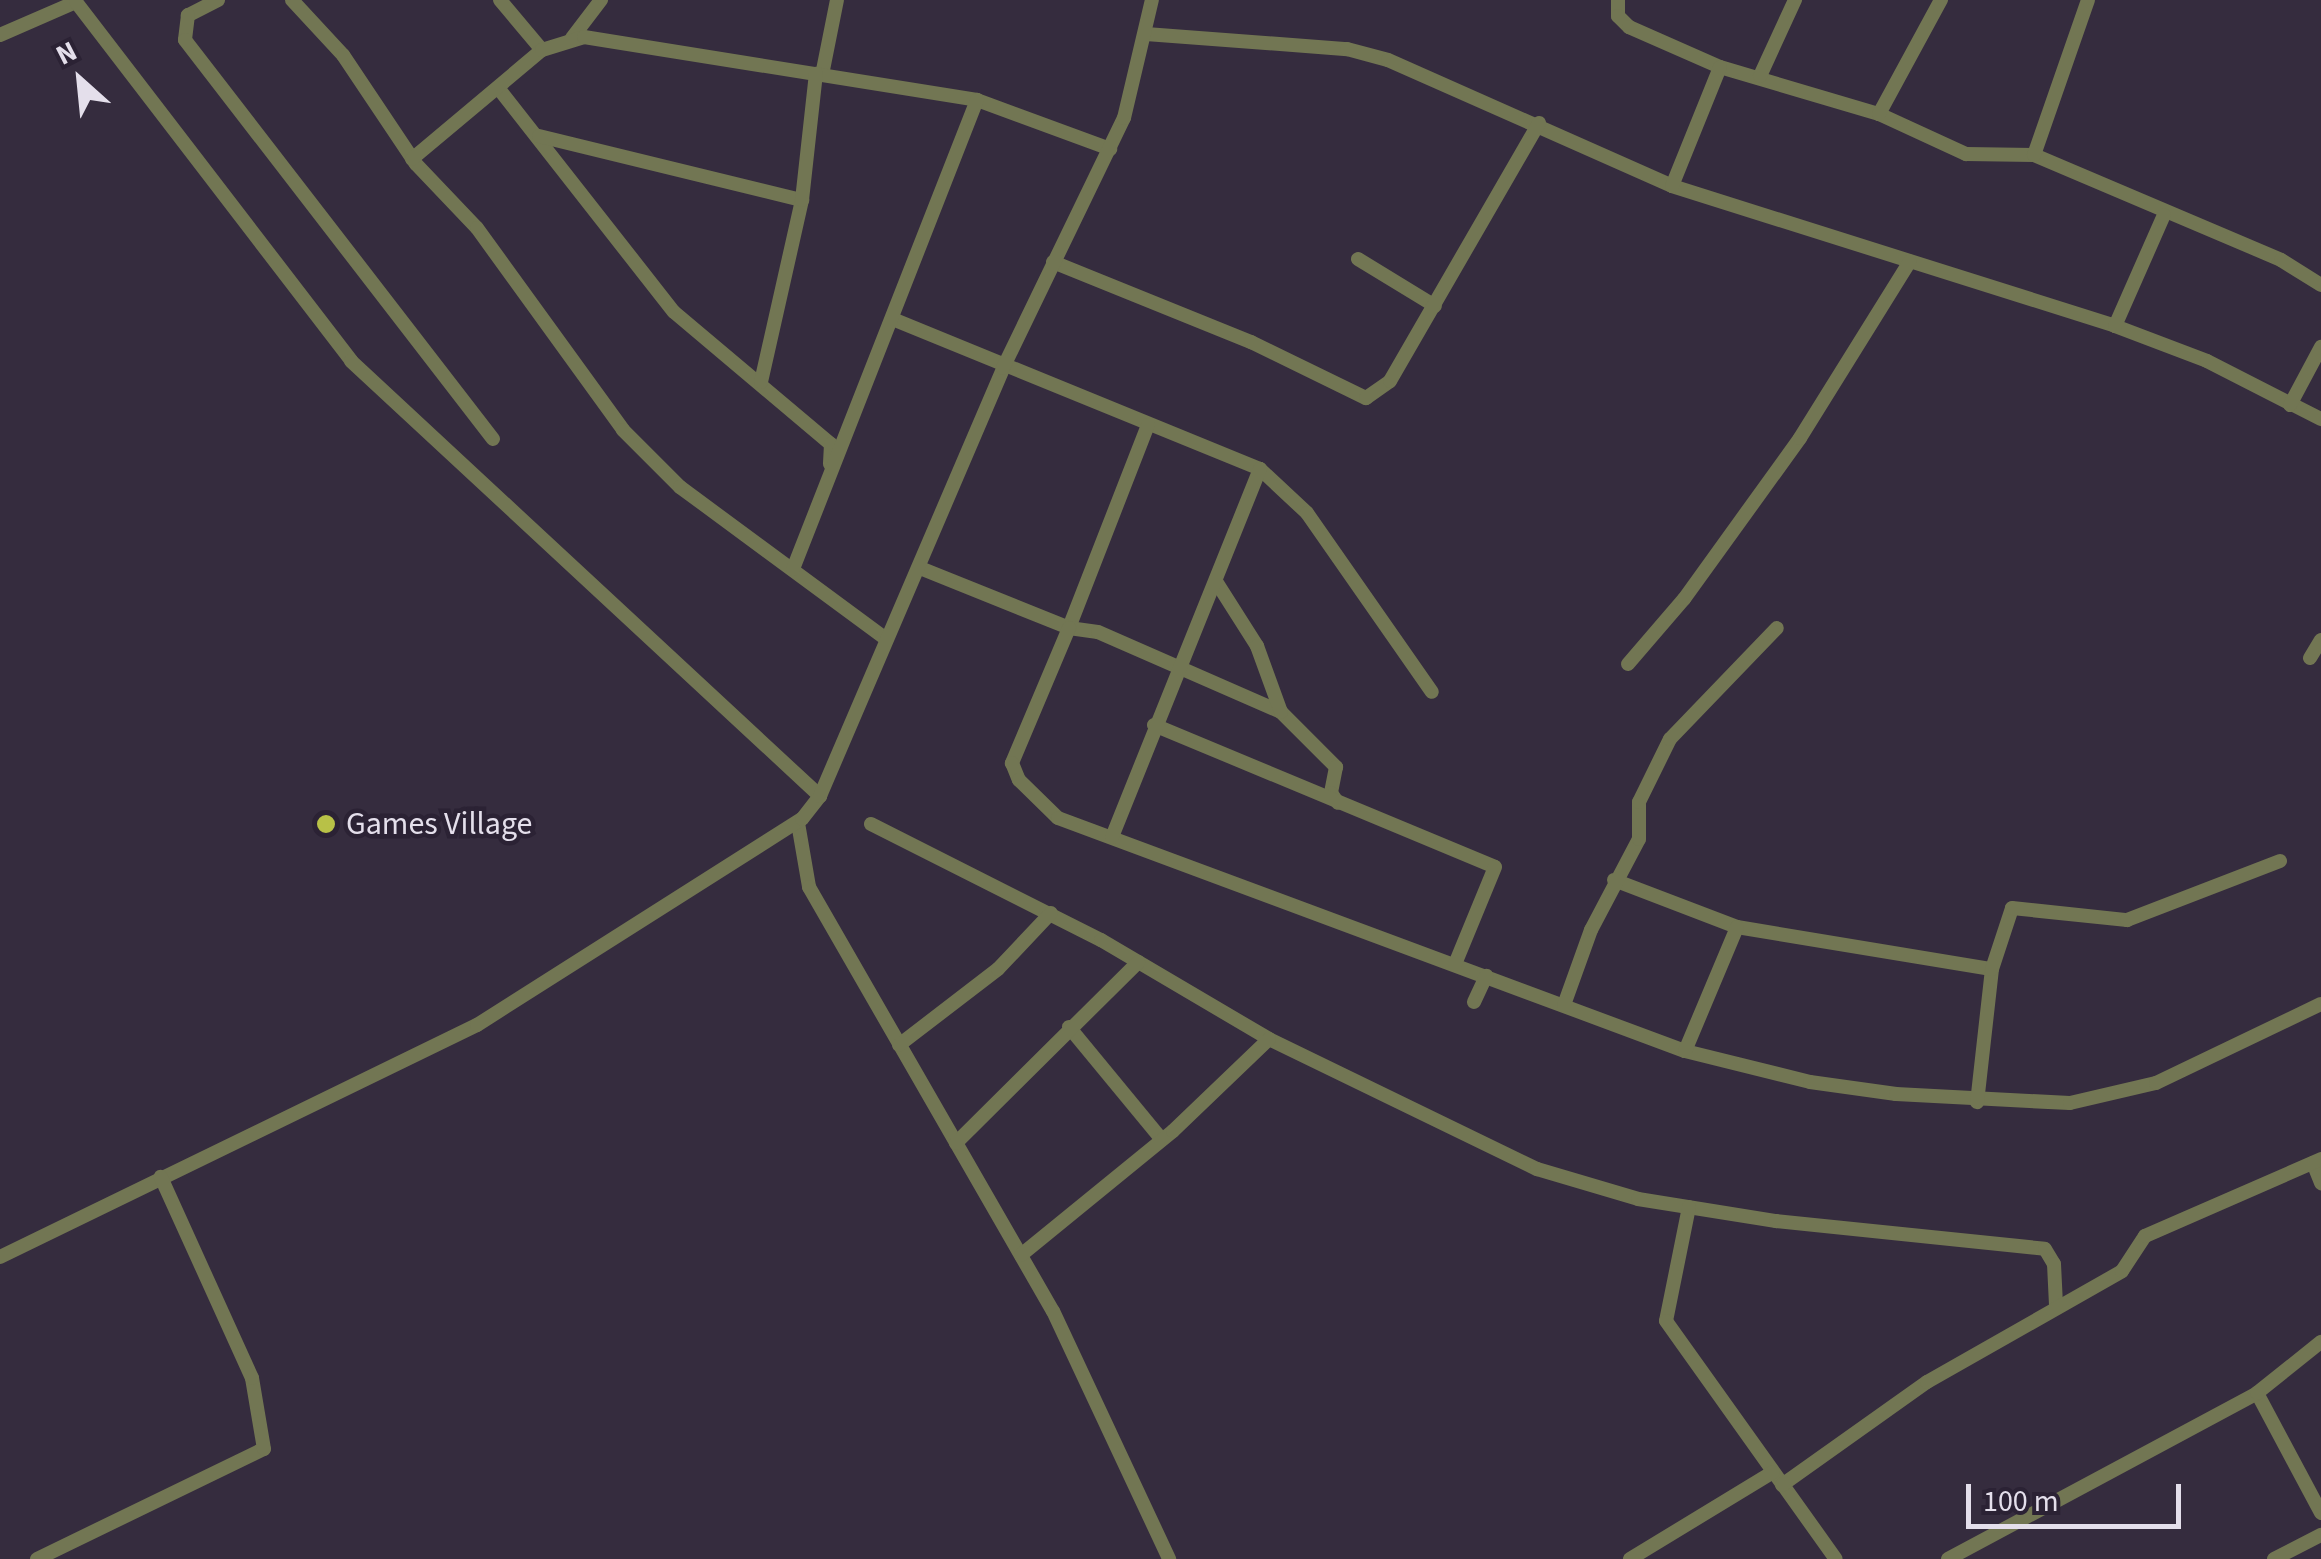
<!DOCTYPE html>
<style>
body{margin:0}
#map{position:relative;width:2321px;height:1559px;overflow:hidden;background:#352c3e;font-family:"Source Sans 3",sans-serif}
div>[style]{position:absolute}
.minor>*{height:14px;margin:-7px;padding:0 7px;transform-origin:7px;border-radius:7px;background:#727653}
.dots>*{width:28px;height:28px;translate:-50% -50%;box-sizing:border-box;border:5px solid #2b2234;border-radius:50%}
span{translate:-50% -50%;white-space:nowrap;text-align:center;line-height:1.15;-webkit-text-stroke:9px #2b2234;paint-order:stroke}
.poi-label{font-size:32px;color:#e4dfeb}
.left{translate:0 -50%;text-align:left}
.north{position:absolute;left:30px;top:30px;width:100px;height:100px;-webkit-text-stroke:8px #2b2234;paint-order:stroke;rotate:333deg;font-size:28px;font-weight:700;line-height:40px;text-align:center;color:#e4dfeb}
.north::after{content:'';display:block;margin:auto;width:35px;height:45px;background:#e4dfeb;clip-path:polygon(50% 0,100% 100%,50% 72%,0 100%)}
.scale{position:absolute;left:1966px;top:1484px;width:215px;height:45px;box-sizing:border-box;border:5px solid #e4dfeb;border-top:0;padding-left:12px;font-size:30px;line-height:35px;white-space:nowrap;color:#e4dfeb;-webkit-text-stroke:8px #2b2234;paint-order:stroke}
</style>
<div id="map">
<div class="minor">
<i style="left:218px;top:0;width:34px;rotate:153deg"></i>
<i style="left:188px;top:15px;width:25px;rotate:97deg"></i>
<i style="left:185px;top:40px;width:504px;rotate:52.33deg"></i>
<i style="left:292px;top:0;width:75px;rotate:47.2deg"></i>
<i style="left:343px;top:55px;width:131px;rotate:56.2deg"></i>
<i style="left:416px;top:164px;width:88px;rotate:46.4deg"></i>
<i style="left:477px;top:228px;width:249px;rotate:54.1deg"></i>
<i style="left:623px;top:430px;width:81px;rotate:45deg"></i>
<i style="left:680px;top:487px;width:255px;rotate:36.4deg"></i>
<i style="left:500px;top:0;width:65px;rotate:50deg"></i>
<i style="left:1618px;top:0;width:16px;rotate:90deg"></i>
<i style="left:1618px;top:16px;width:16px;rotate:45deg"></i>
<i style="left:1629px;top:27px;width:99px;rotate:23.7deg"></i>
<i style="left:1720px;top:67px;width:166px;rotate:16.5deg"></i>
<i style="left:1879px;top:114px;width:96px;rotate:24.7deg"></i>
<i style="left:1966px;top:154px;width:68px;rotate:0.8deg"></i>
<i style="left:2034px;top:155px;width:268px;rotate:23deg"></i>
<i style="left:2281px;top:260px;width:47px;rotate:32deg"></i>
<i style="left:1146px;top:34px;width:202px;rotate:4.3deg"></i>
<i style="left:1347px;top:49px;width:42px;rotate:15deg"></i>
<i style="left:1388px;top:60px;width:311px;rotate:23.9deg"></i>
<i style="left:1672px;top:186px;width:465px;rotate:17.5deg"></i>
<i style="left:2115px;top:326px;width:98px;rotate:20.8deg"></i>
<i style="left:2207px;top:361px;width:128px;rotate:27deg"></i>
<i style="left:0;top:35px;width:83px;rotate:-23.5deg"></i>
<i style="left:76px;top:2px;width:452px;rotate:52.5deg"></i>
<i style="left:351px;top:361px;width:640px;rotate:42.85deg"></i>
<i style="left:572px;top:38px;width:48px;rotate:-52.7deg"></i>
<i style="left:822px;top:75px;width:76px;rotate:-78.7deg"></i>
<i style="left:1760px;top:76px;width:84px;rotate:-65.3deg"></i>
<i style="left:499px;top:89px;width:283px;rotate:51.9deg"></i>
<i style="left:674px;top:312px;width:205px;rotate:40.1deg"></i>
<i style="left:831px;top:444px;width:20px;rotate:93deg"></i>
<i style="left:1879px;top:114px;width:130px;rotate:-61.5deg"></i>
<i style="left:539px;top:136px;width:271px;rotate:13.7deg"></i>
<i style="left:2034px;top:155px;width:164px;rotate:-70.8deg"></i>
<i style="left:412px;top:159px;width:170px;rotate:-40deg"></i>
<i style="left:542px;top:50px;width:44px;rotate:-17.2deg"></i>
<i style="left:584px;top:37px;width:398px;rotate:9.1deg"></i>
<i style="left:977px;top:100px;width:142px;rotate:20.2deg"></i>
<i style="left:1672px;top:186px;width:128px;rotate:-68deg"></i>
<i style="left:1358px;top:259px;width:90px;rotate:31.4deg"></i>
<i style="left:1053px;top:262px;width:214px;rotate:22deg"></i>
<i style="left:1251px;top:342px;width:128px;rotate:26deg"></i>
<i style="left:1366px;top:398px;width:29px;rotate:-35deg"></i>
<i style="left:1390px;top:381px;width:298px;rotate:-60deg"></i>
<i style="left:895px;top:320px;width:394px;rotate:22.2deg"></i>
<i style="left:1260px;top:469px;width:64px;rotate:43.1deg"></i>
<i style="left:1307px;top:513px;width:218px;rotate:55.1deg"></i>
<i style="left:2115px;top:326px;width:121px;rotate:-66.2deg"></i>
<i style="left:761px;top:382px;width:187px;rotate:-77.3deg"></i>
<i style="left:802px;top:200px;width:127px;rotate:-83.7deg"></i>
<i style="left:2290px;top:405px;width:66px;rotate:-61.9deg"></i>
<i style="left:1148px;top:425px;width:218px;rotate:111.3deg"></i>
<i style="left:1069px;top:628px;width:29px;rotate:8deg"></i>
<i style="left:1098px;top:632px;width:200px;rotate:23.6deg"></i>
<i style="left:1281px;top:712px;width:78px;rotate:45deg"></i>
<i style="left:1336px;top:767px;width:26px;rotate:101deg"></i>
<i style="left:1331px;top:793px;width:12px;rotate:55deg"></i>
<i style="left:920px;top:568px;width:161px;rotate:21.9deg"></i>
<i style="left:1069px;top:628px;width:147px;rotate:112.9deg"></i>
<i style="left:1012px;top:763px;width:18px;rotate:68deg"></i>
<i style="left:1019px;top:780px;width:54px;rotate:44.3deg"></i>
<i style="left:1058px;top:818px;width:669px;rotate:20.39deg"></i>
<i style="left:1685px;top:1051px;width:129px;rotate:13.9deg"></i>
<i style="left:1810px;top:1082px;width:87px;rotate:7.9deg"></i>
<i style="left:1896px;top:1094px;width:174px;rotate:3deg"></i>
<i style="left:2070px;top:1103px;width:88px;rotate:-13.1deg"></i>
<i style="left:2156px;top:1083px;width:183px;rotate:-25.6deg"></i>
<i style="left:793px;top:569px;width:504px;rotate:-68.58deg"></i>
<i style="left:1217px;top:583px;width:75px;rotate:57.6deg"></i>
<i style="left:1257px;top:646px;width:70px;rotate:70deg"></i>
<i style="left:2310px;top:658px;width:21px;rotate:-59deg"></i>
<i style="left:1628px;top:664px;width:86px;rotate:-49.3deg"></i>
<i style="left:1684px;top:599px;width:198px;rotate:-54.2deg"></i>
<i style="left:1800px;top:438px;width:208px;rotate:-58.1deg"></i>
<i style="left:1154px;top:725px;width:369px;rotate:22.6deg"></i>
<i style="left:1495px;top:867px;width:105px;rotate:112.4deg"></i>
<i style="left:798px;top:823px;width:65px;rotate:80.2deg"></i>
<i style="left:809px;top:887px;width:489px;rotate:60.1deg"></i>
<i style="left:1053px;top:1311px;width:274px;rotate:64.9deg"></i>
<i style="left:871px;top:824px;width:258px;rotate:26.8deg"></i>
<i style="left:1101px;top:940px;width:195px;rotate:30.5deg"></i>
<i style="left:1269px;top:1039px;width:298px;rotate:25.9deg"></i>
<i style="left:1537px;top:1169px;width:105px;rotate:16.5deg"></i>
<i style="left:1638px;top:1199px;width:140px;rotate:9.1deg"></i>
<i style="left:1776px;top:1221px;width:270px;rotate:5.9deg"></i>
<i style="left:2045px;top:1249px;width:17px;rotate:59deg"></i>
<i style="left:2054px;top:1264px;width:41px;rotate:87.2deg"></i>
<i style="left:1112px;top:837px;width:397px;rotate:-68.1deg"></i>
<i style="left:1614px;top:880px;width:132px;rotate:20.9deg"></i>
<i style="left:1737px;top:927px;width:258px;rotate:9.4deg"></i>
<i style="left:1992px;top:969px;width:134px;rotate:96.4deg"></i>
<i style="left:1992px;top:969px;width:64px;rotate:-71.8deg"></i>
<i style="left:2012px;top:908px;width:116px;rotate:6deg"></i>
<i style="left:2127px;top:920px;width:164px;rotate:-21.1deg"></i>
<i style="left:1474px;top:1002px;width:29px;rotate:-65deg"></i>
<i style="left:1564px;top:1005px;width:80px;rotate:-70.2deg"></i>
<i style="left:1591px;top:930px;width:103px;rotate:-62.2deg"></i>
<i style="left:1639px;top:839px;width:37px;rotate:-90deg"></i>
<i style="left:1639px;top:802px;width:70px;rotate:-63.8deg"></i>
<i style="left:1670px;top:739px;width:154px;rotate:-46.1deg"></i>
<i style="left:1069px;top:1027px;width:146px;rotate:50.5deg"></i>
<i style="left:899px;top:1045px;width:125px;rotate:-37.5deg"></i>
<i style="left:998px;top:969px;width:77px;rotate:-46.6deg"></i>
<i style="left:1685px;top:1051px;width:134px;rotate:-67.2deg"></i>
<i style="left:956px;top:1143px;width:257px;rotate:-44.8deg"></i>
<i style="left:2313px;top:1163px;width:22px;rotate:68deg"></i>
<i style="left:1689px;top:1207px;width:116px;rotate:101.4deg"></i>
<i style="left:1666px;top:1321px;width:292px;rotate:54.5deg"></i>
<i style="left:1021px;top:1255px;width:196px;rotate:-39.2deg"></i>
<i style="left:1173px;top:1131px;width:133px;rotate:-43.8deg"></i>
<i style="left:0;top:1257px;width:530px;rotate:-25.94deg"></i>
<i style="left:477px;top:1025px;width:385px;rotate:-32.4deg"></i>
<i style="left:802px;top:819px;width:29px;rotate:-52deg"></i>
<i style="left:820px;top:796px;width:465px;rotate:-66.8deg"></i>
<i style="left:1003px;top:368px;width:278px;rotate:-64.2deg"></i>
<i style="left:1124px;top:118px;width:121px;rotate:-76.7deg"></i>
<i style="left:2257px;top:1393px;width:136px;rotate:61.9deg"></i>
<i style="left:1782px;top:1485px;width:178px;rotate:-35.4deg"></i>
<i style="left:1927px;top:1382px;width:224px;rotate:-29.6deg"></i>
<i style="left:2122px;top:1271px;width:42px;rotate:-56.7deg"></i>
<i style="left:2145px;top:1236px;width:192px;rotate:-23.6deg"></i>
<i style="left:37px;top:1559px;width:252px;rotate:-25.9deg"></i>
<i style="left:264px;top:1449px;width:72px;rotate:-99.6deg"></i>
<i style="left:252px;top:1378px;width:221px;rotate:-114.4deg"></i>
<i style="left:1630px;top:1559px;width:167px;rotate:-31.3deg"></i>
<i style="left:1948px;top:1559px;width:351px;rotate:-28.2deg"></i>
<i style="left:2257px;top:1393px;width:82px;rotate:-38.6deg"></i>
<i style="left:2274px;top:1559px;width:53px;rotate:-27.1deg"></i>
</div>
<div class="dots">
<i style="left:326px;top:824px;background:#b8c147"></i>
</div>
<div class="poi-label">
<span class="left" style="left:346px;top:824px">Games Village</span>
</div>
<div class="north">N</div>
<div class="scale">100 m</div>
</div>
